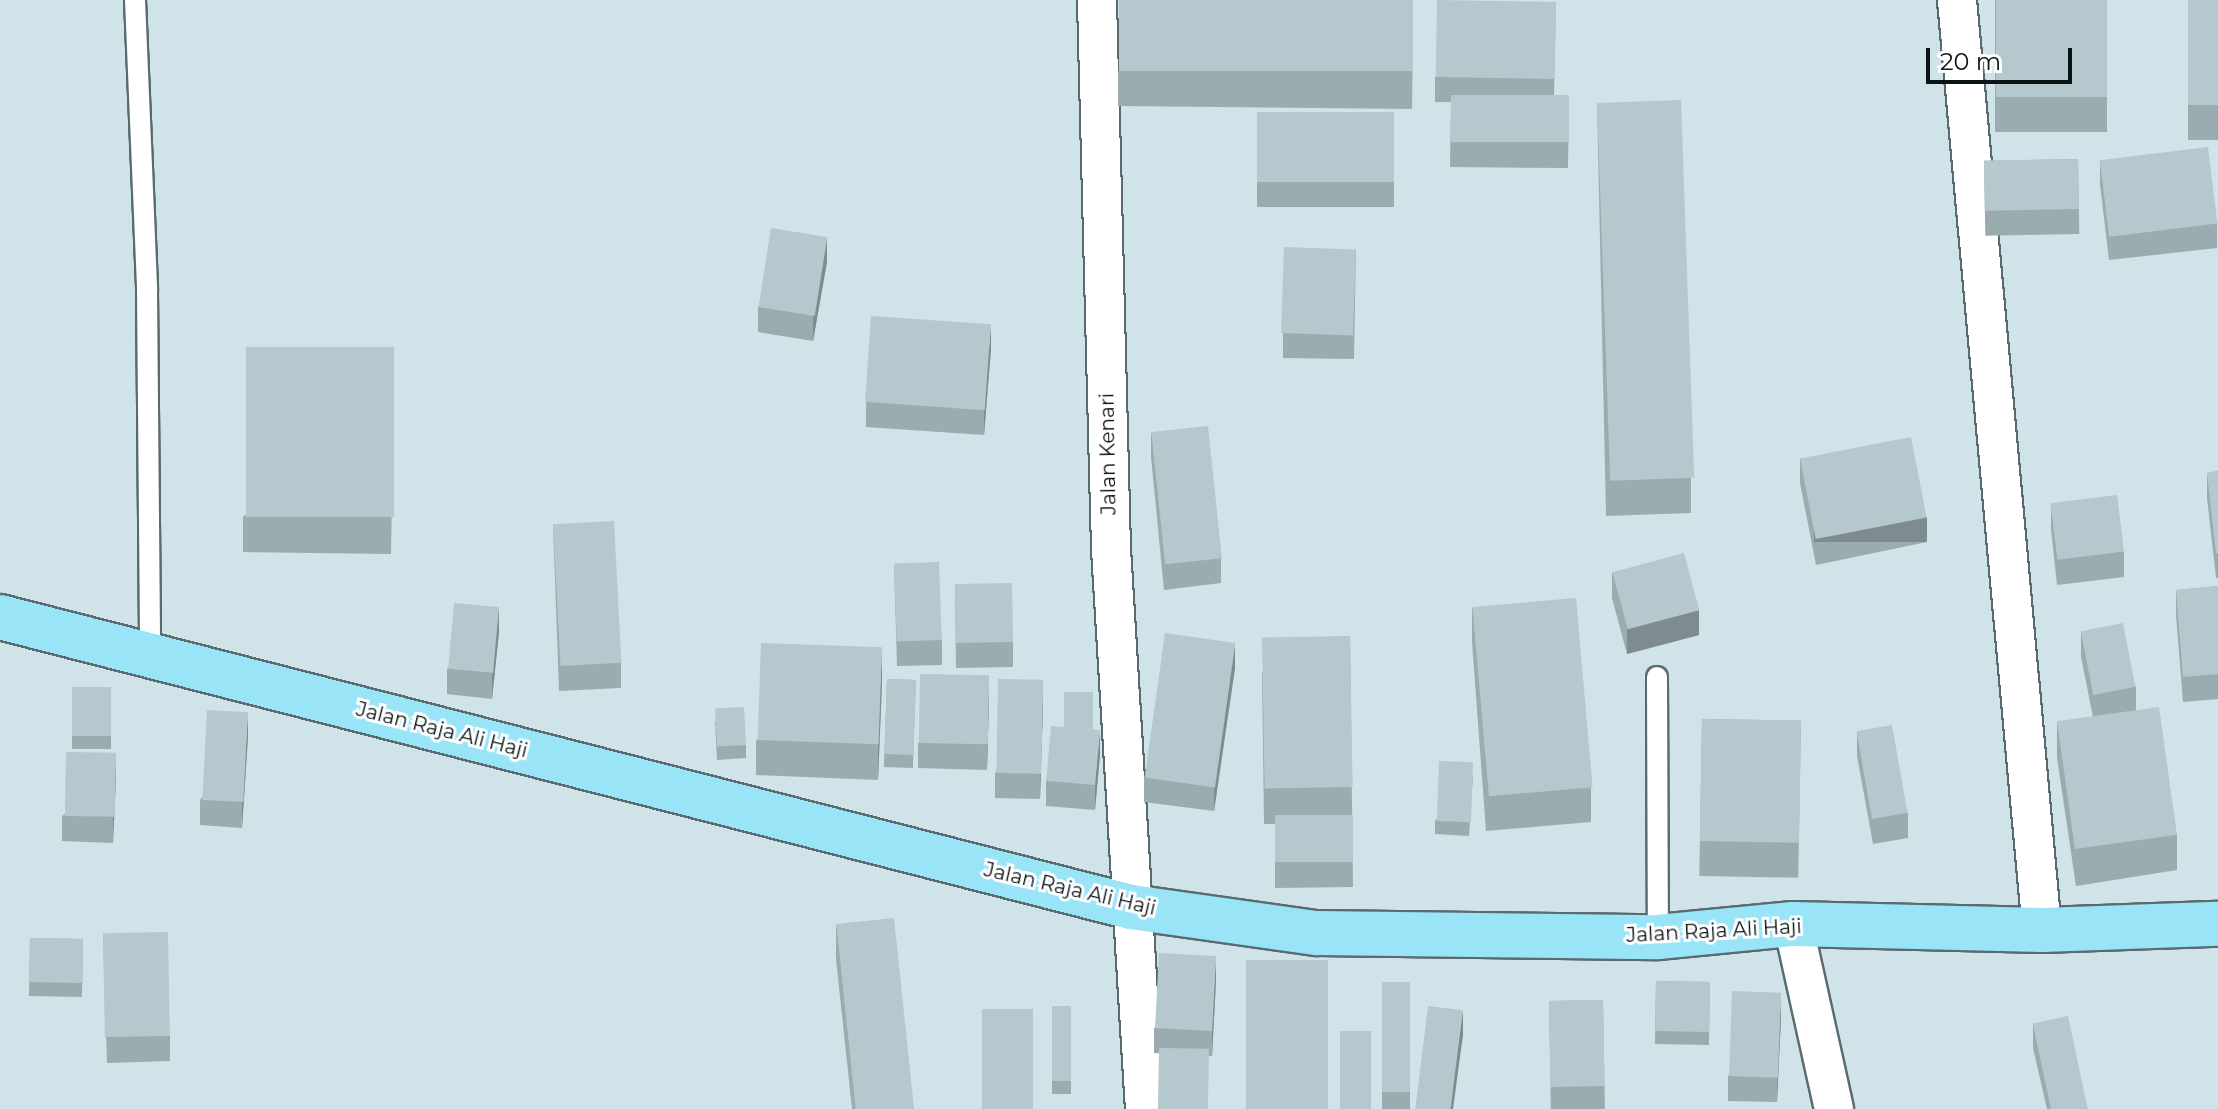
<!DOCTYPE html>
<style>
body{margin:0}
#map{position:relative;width:2218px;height:1109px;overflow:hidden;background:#cfe3e9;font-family:Montserrat,sans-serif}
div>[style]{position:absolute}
.roads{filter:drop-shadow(2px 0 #596b70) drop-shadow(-2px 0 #596b70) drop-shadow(0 2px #596b70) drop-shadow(0 -2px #596b70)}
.service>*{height:20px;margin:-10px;padding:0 10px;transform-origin:10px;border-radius:10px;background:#fff}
.minor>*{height:38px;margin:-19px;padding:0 19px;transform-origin:19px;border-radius:19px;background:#fff}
.primary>*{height:44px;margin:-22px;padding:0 22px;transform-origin:22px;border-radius:22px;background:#99e5f7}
.wall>*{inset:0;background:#9bacb1;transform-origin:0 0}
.shaded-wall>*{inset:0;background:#7e8c90;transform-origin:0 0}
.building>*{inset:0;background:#b4c8ce;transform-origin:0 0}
span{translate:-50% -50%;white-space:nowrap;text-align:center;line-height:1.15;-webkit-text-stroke:6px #fff;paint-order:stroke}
.street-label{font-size:20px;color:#0c1315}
.scale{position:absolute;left:1926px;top:48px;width:146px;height:36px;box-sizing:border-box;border:4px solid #0c1315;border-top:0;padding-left:10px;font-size:24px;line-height:28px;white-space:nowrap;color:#0c1315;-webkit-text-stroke:6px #fff;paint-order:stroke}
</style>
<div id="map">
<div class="roads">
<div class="service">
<i style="left:135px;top:0;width:291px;rotate:87.6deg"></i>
<i style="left:147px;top:291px;width:364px;rotate:89.5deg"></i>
<i style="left:1657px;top:677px;width:260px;rotate:89.8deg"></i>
</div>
<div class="minor">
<i style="left:1097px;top:0;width:549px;rotate:88.54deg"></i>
<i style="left:1111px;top:549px;width:561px;rotate:86.53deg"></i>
<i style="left:1957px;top:0;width:934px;rotate:84.78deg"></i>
<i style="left:1793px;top:924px;width:189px;rotate:77.5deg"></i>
</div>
<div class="primary">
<i style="left:0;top:617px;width:1168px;rotate:14.38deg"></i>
<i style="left:1131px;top:907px;width:188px;rotate:8deg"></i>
<i style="left:1317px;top:933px;width:341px;rotate:0.7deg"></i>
<i style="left:1658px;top:937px;width:136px;rotate:-5.5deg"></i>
<i style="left:1793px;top:924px;width:249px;rotate:1.4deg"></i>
<i style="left:2042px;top:930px;width:176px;rotate:-2deg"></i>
</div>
</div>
<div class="wall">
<i style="left:1995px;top:0;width:112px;height:132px"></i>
<i style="left:2188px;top:0;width:30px;height:140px"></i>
<i style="clip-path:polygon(1556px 2px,1554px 96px,1569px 96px,1568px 168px,1450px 167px,1451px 102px,1435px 102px,1435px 77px)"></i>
<i style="clip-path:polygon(1413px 35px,1412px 109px,1118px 106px,1118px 71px)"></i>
<i style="clip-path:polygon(1597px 103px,1691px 478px,1691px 513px,1606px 516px)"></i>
<i style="left:1257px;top:112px;width:137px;height:95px"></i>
<i style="left:2078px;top:159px;width:75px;height:94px;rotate:89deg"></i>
<i style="clip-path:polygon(2100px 160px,2217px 223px,2217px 248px,2109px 260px,2100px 185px)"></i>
<i style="clip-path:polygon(1356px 249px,1354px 359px,1283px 358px,1283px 333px)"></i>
<i style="clip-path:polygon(827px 262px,813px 341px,758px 332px,758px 307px)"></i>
<i style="clip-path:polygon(991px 349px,984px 435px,866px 427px,866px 402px)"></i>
<i style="clip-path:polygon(394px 384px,391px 554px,243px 552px,243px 517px)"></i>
<i style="clip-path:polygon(1151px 432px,1221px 558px,1221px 583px,1164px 590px,1151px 457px)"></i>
<i style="clip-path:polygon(1800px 458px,1927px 542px,1816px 565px,1800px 483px)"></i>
<i style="clip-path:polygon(2218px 471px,2218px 578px,2216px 578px,2207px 498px,2207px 473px)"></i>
<i style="clip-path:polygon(2051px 504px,2124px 552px,2124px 577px,2057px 585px,2051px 529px)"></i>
<i style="clip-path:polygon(553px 524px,621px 663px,621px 688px,559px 691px)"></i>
<i style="clip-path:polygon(894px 564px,942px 640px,942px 665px,897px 666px)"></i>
<i style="clip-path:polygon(1612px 572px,1699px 635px,1627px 654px,1612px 598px)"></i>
<i style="clip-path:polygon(955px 585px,1013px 642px,1013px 667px,956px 668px)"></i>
<i style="clip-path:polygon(2218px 586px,2218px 699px,2183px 702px,2176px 615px,2176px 590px)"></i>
<i style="clip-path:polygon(1472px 607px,1591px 787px,1591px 822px,1486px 831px,1472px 642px)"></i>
<i style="clip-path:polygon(499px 632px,492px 699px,447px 694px,447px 669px)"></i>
<i style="clip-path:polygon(2081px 632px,2136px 687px,2136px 711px,2177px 835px,2177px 870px,2076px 886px,2057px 758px,2057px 723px,2093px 717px,2081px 657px)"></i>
<i style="clip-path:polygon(1350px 636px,1353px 887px,1275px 888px,1275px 824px,1264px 824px,1262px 673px)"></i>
<i style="clip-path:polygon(1235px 668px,1214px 811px,1144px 802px,1144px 777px)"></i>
<i style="left:887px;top:679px;width:29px;height:88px;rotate:2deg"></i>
<i style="clip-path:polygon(882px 683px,878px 780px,756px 775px,756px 740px)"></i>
<i style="left:111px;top:687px;width:62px;height:39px;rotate:90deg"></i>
<i style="clip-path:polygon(989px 700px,987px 770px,918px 768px,918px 743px)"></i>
<i style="clip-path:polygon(1043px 705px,1040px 799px,995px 798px,995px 773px)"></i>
<i style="left:1702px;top:719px;width:99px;height:157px;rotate:1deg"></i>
<i style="clip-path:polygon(715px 721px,746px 745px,746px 758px,717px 760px)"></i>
<i style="clip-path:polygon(1093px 729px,1100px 755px,1095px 810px,1046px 806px,1046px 781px)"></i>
<i style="clip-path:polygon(1857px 731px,1908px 813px,1908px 838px,1873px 844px,1857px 756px)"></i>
<i style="clip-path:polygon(248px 737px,242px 828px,200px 825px,200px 800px)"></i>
<i style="clip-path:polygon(1473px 775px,1469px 836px,1435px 834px,1435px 821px)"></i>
<i style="clip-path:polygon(116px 778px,113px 843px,62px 841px,62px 816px)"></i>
<i style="clip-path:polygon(836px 924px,914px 1109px,852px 1109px,836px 959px)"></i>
<i style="clip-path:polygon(103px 934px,170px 1036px,170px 1061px,107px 1063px)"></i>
<i style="left:30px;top:938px;width:53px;height:58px;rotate:1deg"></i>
<i style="clip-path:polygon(1216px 981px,1212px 1056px,1154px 1053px,1154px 1028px)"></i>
<i style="left:1382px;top:982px;width:28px;height:127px"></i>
<i style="left:1710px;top:982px;width:63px;height:54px;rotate:91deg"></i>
<i style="left:1603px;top:1000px;width:109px;height:54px;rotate:89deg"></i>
<i style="left:1052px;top:1006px;width:19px;height:88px"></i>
<i style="clip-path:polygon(1781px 1018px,1777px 1102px,1728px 1101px,1728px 1076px)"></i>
<i style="clip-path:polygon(2033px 1023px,2088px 1109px,2047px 1109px,2033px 1048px)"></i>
</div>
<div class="shaded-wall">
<i style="clip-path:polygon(827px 237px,827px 262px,813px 341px,813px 316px)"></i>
<i style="clip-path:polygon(991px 324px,991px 349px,984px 435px,984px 410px)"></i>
<i style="left:1927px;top:517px;width:25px;height:113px;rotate:90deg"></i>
<i style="clip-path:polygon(499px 607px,499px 632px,492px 699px,492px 674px)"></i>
<i style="clip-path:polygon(1699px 610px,1699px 635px,1627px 654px,1627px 629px)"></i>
<i style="clip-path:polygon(1235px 643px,1235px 668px,1214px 811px,1214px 786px)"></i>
<i style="clip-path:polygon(882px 647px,882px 683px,878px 780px,878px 745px)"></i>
<i style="clip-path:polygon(989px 675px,989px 700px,987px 770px,987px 745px)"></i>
<i style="clip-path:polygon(1043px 680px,1043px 705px,1040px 799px,1040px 774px)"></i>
<i style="clip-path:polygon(248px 712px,248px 737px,242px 828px,242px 803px)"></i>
<i style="clip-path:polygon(1100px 730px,1100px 755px,1095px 810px,1095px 785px)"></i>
<i style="clip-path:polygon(116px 753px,116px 778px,113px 843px,113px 818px)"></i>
<i style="clip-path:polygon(1216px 956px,1216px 981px,1212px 1056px,1212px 1031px)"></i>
<i style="clip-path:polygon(1781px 993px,1781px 1018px,1777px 1102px,1777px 1077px)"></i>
<i style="clip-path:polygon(1463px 1010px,1463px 1035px,1453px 1109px,1449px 1109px)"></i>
</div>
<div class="building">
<i style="left:1119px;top:0;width:294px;height:71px"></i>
<i style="left:1437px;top:0;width:119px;height:77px;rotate:1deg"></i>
<i style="left:1996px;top:0;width:111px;height:97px"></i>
<i style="left:2188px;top:0;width:30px;height:105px"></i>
<i style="left:1451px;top:95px;width:118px;height:47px"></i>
<i style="left:1681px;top:100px;width:378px;height:84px;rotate:88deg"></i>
<i style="left:1257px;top:112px;width:137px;height:70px"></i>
<i style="left:2208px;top:147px;width:77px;height:109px;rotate:83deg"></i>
<i style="left:2078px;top:159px;width:50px;height:94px;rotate:89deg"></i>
<i style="left:771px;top:228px;width:57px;height:80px;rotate:9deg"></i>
<i style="left:1284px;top:247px;width:72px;height:86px;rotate:2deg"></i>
<i style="left:871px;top:316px;width:120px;height:86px;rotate:4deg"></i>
<i style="left:246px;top:347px;width:148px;height:170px"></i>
<i style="left:1208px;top:426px;width:133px;height:57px;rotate:84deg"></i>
<i style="left:1911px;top:437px;width:82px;height:113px;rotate:79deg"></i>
<i style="clip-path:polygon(2218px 471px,2218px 553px,2216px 553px,2207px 473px)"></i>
<i style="left:2117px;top:495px;width:57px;height:67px;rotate:83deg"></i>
<i style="left:614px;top:521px;width:142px;height:61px;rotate:87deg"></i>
<i style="left:1684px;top:553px;width:59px;height:74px;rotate:75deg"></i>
<i style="left:939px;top:562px;width:78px;height:45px;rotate:88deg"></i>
<i style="left:1012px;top:583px;width:59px;height:57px;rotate:89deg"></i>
<i style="clip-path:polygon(2218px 586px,2218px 674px,2183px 677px,2176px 590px)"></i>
<i style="left:1576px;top:598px;width:190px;height:104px;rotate:85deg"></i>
<i style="left:454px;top:603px;width:45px;height:66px;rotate:5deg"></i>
<i style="left:2123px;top:623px;width:65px;height:43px;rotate:79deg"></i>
<i style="left:1165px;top:633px;width:71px;height:146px;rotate:8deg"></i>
<i style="left:1350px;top:636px;width:151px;height:88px;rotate:89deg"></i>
<i style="left:761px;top:643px;width:121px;height:97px;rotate:2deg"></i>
<i style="left:920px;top:674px;width:69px;height:69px;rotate:1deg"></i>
<i style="left:887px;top:679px;width:29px;height:75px;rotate:2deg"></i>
<i style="left:998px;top:679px;width:45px;height:94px;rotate:1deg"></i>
<i style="left:111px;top:687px;width:49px;height:39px;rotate:90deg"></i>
<i style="left:1093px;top:692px;width:37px;height:29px;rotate:90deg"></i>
<i style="left:744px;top:707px;width:38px;height:29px;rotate:87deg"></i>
<i style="left:2159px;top:707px;width:129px;height:103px;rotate:82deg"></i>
<i style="left:207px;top:710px;width:41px;height:90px;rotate:3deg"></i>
<i style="left:1702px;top:719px;width:99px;height:122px;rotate:1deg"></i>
<i style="left:1892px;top:725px;width:89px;height:36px;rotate:80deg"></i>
<i style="left:1051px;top:726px;width:49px;height:55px;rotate:5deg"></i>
<i style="left:66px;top:752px;width:50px;height:64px;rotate:1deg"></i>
<i style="left:1439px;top:761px;width:34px;height:60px;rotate:2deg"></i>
<i style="left:1353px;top:815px;width:47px;height:78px;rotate:90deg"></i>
<i style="left:894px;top:918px;width:192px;height:58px;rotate:84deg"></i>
<i style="left:168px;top:932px;width:104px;height:65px;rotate:89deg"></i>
<i style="left:30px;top:938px;width:53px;height:44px;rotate:1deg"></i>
<i style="left:1159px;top:953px;width:57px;height:75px;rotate:3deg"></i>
<i style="left:1328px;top:960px;width:149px;height:82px;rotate:90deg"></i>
<i style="left:1382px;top:982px;width:28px;height:110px"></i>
<i style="left:1710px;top:982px;width:50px;height:54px;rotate:91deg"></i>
<i style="left:1732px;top:991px;width:49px;height:85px;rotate:2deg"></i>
<i style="left:1603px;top:1000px;width:86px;height:54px;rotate:89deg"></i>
<i style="left:1052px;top:1006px;width:19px;height:75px"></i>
<i style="left:1428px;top:1006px;width:35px;height:104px;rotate:7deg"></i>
<i style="left:982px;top:1009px;width:51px;height:100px"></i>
<i style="left:2068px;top:1016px;width:95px;height:36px;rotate:78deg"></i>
<i style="left:1371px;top:1031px;width:78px;height:31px;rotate:90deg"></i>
<i style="left:1159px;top:1048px;width:50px;height:61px;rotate:1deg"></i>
</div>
<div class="street-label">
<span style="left:1108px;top:454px;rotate:-91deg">Jalan Kenari</span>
<span style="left:442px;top:730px;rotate:14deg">Jalan Raja Ali Haji</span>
<span style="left:1070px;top:889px;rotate:13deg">Jalan Raja Ali Haji</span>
<span style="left:1714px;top:931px;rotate:-3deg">Jalan Raja Ali Haji</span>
</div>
<div class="scale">20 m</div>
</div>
